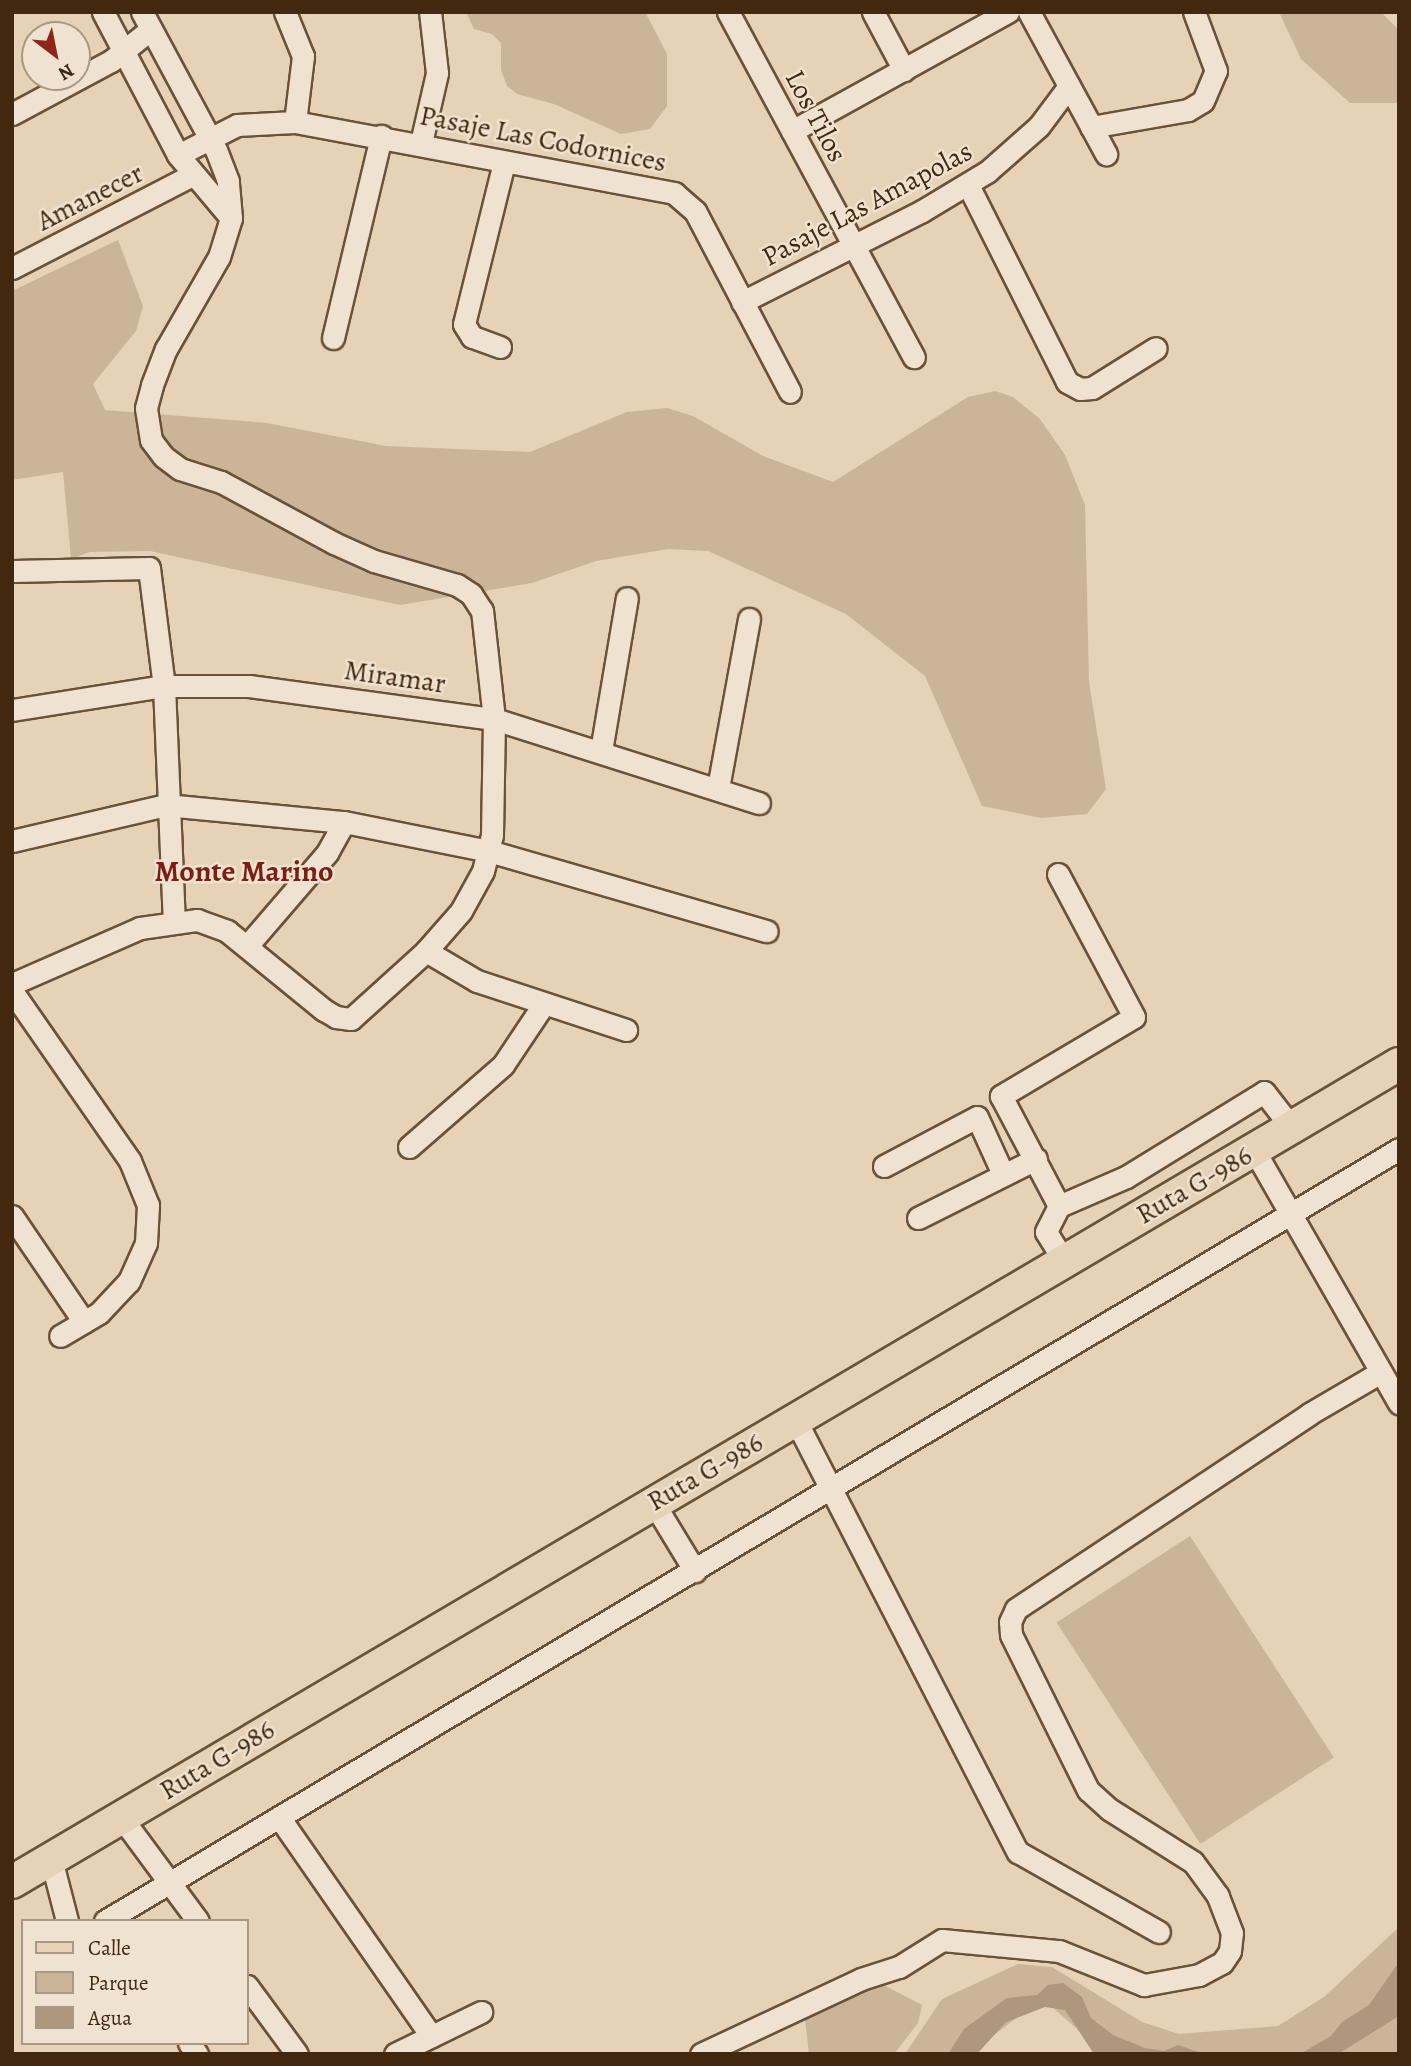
<!DOCTYPE html>
<style>
body{margin:0}
#map{position:relative;width:1411px;height:2066px;overflow:hidden;background:#e6d2b6;font-family:Alegreya,serif}
div>[style]{position:absolute}
.green>*{inset:0;background:#cab599;transform-origin:0 0}
.water>*{inset:0;background:#ae987d}
.roads{filter:drop-shadow(2px 0 #6a5238) drop-shadow(-2px 0 #6a5238) drop-shadow(0 2px #6a5238) drop-shadow(0 -2px #6a5238)}
.minor>*{height:21px;margin:-10.5px;padding:0 10.5px;transform-origin:10.5px;border-radius:10.5px;background:#efe2d0}
.primary>*{height:32px;margin:-16px;padding:0 16px;transform-origin:16px;border-radius:16px;background:#e6d2b6}
span{translate:-50% -50%;white-space:nowrap;text-align:center;line-height:1.15;-webkit-text-stroke:5px #efe2d0;paint-order:stroke}
.street-label{font-size:28px;color:#41280e}
.neighbourhood-label{font-size:30px;color:#7a1f14;font-weight:700}
.frame{position:absolute;inset:0;border:14px solid #41280e;pointer-events:none}
.legend{position:absolute;left:21px;top:1919px;width:228px;height:126px;box-sizing:border-box;background:#efe2d0;border:2px solid #a99882;margin:0;padding:9px 12px;list-style:none;font-size:21px;color:#41280e}
.legend li{display:flex;align-items:center;gap:14px;height:35px}
.legend b{width:35px;border:2px solid #a99882}
.north{position:absolute;left:21px;top:21px;width:70px;height:70px;box-sizing:border-box;background:#efe2d0;border:2px solid #a99882;border-radius:50%;rotate:148deg;font-size:19px;font-weight:700;line-height:28px;text-align:center;color:#41280e}
.north::after{content:'';display:block;margin:auto;width:24px;height:32px;background:#8f2418;clip-path:polygon(50% 0,100% 100%,50% 72%,0 100%)}
</style>
<div id="map">
<div class="green">
<i style="clip-path:polygon(466px 12px,645px 12px,667px 54px,667px 106px,650px 129px,621px 134px,554px 104px,517px 94px,507px 86px,501px 70px,501px 43px,492px 34px,474px 29px)"></i>
<i style="clip-path:polygon(1279px 12px,1381px 12px,1399px 30px,1399px 103px,1350px 103px,1301px 59px)"></i>
<i style="clip-path:polygon(118px 240px,143px 306px,136px 331px,93px 384px,105px 410px,267px 423px,386px 446px,530px 452px,627px 412px,667px 408px,693px 416px,763px 456px,833px 482px,968px 397px,995px 391px,1013px 397px,1040px 419px,1065px 455px,1085px 505px,1089px 682px,1106px 789px,1087px 814px,1041px 818px,982px 806px,925px 676px,846px 614px,708px 551px,668px 549px,596px 561px,532px 583px,400px 605px,150px 551px,90px 552px,71px 559px,63px 472px,12px 480px,12px 291px)"></i>
<i style="left:1190px;top:1536px;width:264px;height:159px;rotate:57deg"></i>
<i style="clip-path:polygon(1399px 1927px,1399px 1992px,1306px 2054px,1106px 2054px,1052px 2007px,1032px 2006px,969px 2054px,905px 2054px,942px 1999px,1018px 1964px,1052px 1967px,1142px 2022px,1179px 2034px,1278px 2026px,1324px 1997px)"></i>
<i style="clip-path:polygon(876px 1981px,922px 2005px,918px 2023px,894px 2054px,809px 2054px,805px 2019px)"></i>
<i style="clip-path:polygon(1399px 2016px,1399px 2054px,1338px 2054px,1360px 2039px)"></i>
</div>
<div class="water">
<i style="clip-path:polygon(1399px 1962px,1399px 2016px,1338px 2054px,1300px 2054px,1331px 2036px,1342px 2022px,1369px 2005px)"></i>
<i style="clip-path:polygon(1063px 1983px,1082px 1997px,1091px 2018px,1113px 2035px,1145px 2048px,1164px 2051px,1178px 2045px,1204px 2054px,1094px 2054px,1065px 2010px,1045px 2007px,1006px 2022px,977px 2054px,948px 2054px,964px 2029px,1007px 1998px,1037px 1995px,1048px 1985px)"></i>
</div>
<div class="roads">
<div class="minor">
<i style="left:103px;top:12px;width:161px;rotate:62.3deg"></i>
<i style="left:178px;top:155px;width:82px;rotate:49.9deg"></i>
<i style="left:285px;top:12px;width:48px;rotate:67.8deg"></i>
<i style="left:303px;top:56px;width:66px;rotate:96.9deg"></i>
<i style="left:728px;top:12px;width:392px;rotate:61.7deg"></i>
<i style="left:873px;top:12px;width:66px;rotate:61.9deg"></i>
<i style="left:1029px;top:12px;width:162px;rotate:61.5deg"></i>
<i style="left:12px;top:114px;width:112px;rotate:-28.2deg"></i>
<i style="left:111px;top:61px;width:51px;rotate:-38.7deg"></i>
<i style="left:1091px;top:127px;width:98px;rotate:-9.9deg"></i>
<i style="left:1188px;top:110px;width:17px;rotate:-31deg"></i>
<i style="left:1203px;top:101px;width:33px;rotate:-67deg"></i>
<i style="left:1216px;top:71px;width:63px;rotate:-110.4deg"></i>
<i style="left:792px;top:131px;width:247px;rotate:-28.9deg"></i>
<i style="left:421px;top:143px;width:72px;rotate:-77.1deg"></i>
<i style="left:437px;top:73px;width:61px;rotate:-96.5deg"></i>
<i style="left:178px;top:155px;width:66px;rotate:-27deg"></i>
<i style="left:237px;top:125px;width:58px;rotate:-3deg"></i>
<i style="left:295px;top:122px;width:386px;rotate:10.6deg"></i>
<i style="left:674px;top:193px;width:28px;rotate:41deg"></i>
<i style="left:695px;top:211px;width:204px;rotate:62.3deg"></i>
<i style="left:968px;top:185px;width:220px;rotate:63.3deg"></i>
<i style="left:1067px;top:382px;width:15px;rotate:28deg"></i>
<i style="left:1080px;top:389px;width:12px;rotate:-5deg"></i>
<i style="left:1092px;top:388px;width:75px;rotate:-32deg"></i>
<i style="left:12px;top:268px;width:203px;rotate:-27.3deg"></i>
<i style="left:742px;top:302px;width:202px;rotate:-26.8deg"></i>
<i style="left:922px;top:211px;width:76px;rotate:-31deg"></i>
<i style="left:987px;top:172px;width:69px;rotate:-41.5deg"></i>
<i style="left:1039px;top:126px;width:50px;rotate:-53.1deg"></i>
<i style="left:333px;top:338px;width:208px;rotate:-76.6deg"></i>
<i style="left:500px;top:347px;width:30px;rotate:-160deg"></i>
<i style="left:472px;top:337px;width:15px;rotate:-122deg"></i>
<i style="left:464px;top:324px;width:167px;rotate:-76.1deg"></i>
<i style="left:12px;top:571px;width:137px;rotate:-1.3deg"></i>
<i style="left:149px;top:568px;width:119px;rotate:82.8deg"></i>
<i style="left:164px;top:686px;width:234px;rotate:87.6deg"></i>
<i style="left:12px;top:710px;width:154px;rotate:-9deg"></i>
<i style="left:164px;top:686px;width:85px"></i>
<i style="left:249px;top:686px;width:247px;rotate:7.7deg"></i>
<i style="left:494px;top:719px;width:278px;rotate:17.6deg"></i>
<i style="left:601px;top:751px;width:155px;rotate:-80.4deg"></i>
<i style="left:718px;top:788px;width:172px;rotate:-79.6deg"></i>
<i style="left:12px;top:841px;width:158px;rotate:-13.2deg"></i>
<i style="left:166px;top:805px;width:179px;rotate:5.5deg"></i>
<i style="left:344px;top:822px;width:148px;rotate:11.3deg"></i>
<i style="left:489px;top:851px;width:289px;rotate:16.1deg"></i>
<i style="left:1058px;top:874px;width:162px;rotate:62deg"></i>
<i style="left:1134px;top:1017px;width:155px;rotate:149.3deg"></i>
<i style="left:1001px;top:1096px;width:124px;rotate:62.2deg"></i>
<i style="left:1059px;top:1206px;width:29px;rotate:117deg"></i>
<i style="left:1046px;top:1232px;width:34px;rotate:58deg"></i>
<i style="left:247px;top:946px;width:123px;rotate:-49.3deg"></i>
<i style="left:327px;top:853px;width:35px;rotate:-61deg"></i>
<i style="left:426px;top:951px;width:59px;rotate:30.5deg"></i>
<i style="left:477px;top:981px;width:157px;rotate:18.2deg"></i>
<i style="left:12px;top:984px;width:140px;rotate:-23.6deg"></i>
<i style="left:140px;top:928px;width:58px;rotate:-8deg"></i>
<i style="left:197px;top:920px;width:32px;rotate:20deg"></i>
<i style="left:227px;top:931px;width:125px;rotate:39.2deg"></i>
<i style="left:324px;top:1010px;width:14px;rotate:30deg"></i>
<i style="left:336px;top:1017px;width:15px;rotate:8deg"></i>
<i style="left:351px;top:1019px;width:101px;rotate:-42.2deg"></i>
<i style="left:426px;top:951px;width:53px;rotate:-48.8deg"></i>
<i style="left:461px;top:911px;width:46px;rotate:-61.2deg"></i>
<i style="left:483px;top:871px;width:37px;rotate:-76deg"></i>
<i style="left:492px;top:835px;width:116px;rotate:-89deg"></i>
<i style="left:494px;top:719px;width:109px;rotate:-96.3deg"></i>
<i style="left:482px;top:611px;width:20px;rotate:-123deg"></i>
<i style="left:471px;top:594px;width:17px;rotate:-147deg"></i>
<i style="left:457px;top:585px;width:86px;rotate:-163.9deg"></i>
<i style="left:374px;top:561px;width:44px;rotate:-155.8deg"></i>
<i style="left:334px;top:543px;width:128px;rotate:-151.6deg"></i>
<i style="left:221px;top:482px;width:43px;rotate:-162.4deg"></i>
<i style="left:180px;top:469px;width:21px;rotate:-143deg"></i>
<i style="left:163px;top:456px;width:20px;rotate:-127deg"></i>
<i style="left:151px;top:440px;width:32px;rotate:-99deg"></i>
<i style="left:146px;top:408px;width:24px;rotate:-75deg"></i>
<i style="left:152px;top:385px;width:39px;rotate:-69deg"></i>
<i style="left:166px;top:349px;width:106px;rotate:-60.1deg"></i>
<i style="left:219px;top:257px;width:41px;rotate:-72.9deg"></i>
<i style="left:231px;top:218px;width:37px;rotate:-95deg"></i>
<i style="left:228px;top:181px;width:33px;rotate:-111deg"></i>
<i style="left:216px;top:150px;width:157px;rotate:-118.2deg"></i>
<i style="left:12px;top:991px;width:207px;rotate:55.2deg"></i>
<i style="left:130px;top:1161px;width:48px;rotate:67.8deg"></i>
<i style="left:148px;top:1205px;width:38px;rotate:93deg"></i>
<i style="left:146px;top:1243px;width:42px;rotate:114.1deg"></i>
<i style="left:129px;top:1281px;width:44px;rotate:133.2deg"></i>
<i style="left:99px;top:1313px;width:45px;rotate:149.5deg"></i>
<i style="left:409px;top:1147px;width:125px;rotate:-41.1deg"></i>
<i style="left:503px;top:1065px;width:72px;rotate:-56.3deg"></i>
<i style="left:1254px;top:1150px;width:292px;rotate:60.2deg"></i>
<i style="left:884px;top:1166px;width:105px;rotate:-27.8deg"></i>
<i style="left:977px;top:1117px;width:63px;rotate:65.5deg"></i>
<i style="left:1059px;top:1206px;width:73px;rotate:-23.4deg"></i>
<i style="left:1126px;top:1177px;width:162px;rotate:-31.6deg"></i>
<i style="left:1264px;top:1092px;width:46px;rotate:52.1deg"></i>
<i style="left:12px;top:1216px;width:128px;rotate:55.8deg"></i>
<i style="left:918px;top:1218px;width:132px;rotate:-26.6deg"></i>
<i style="left:795px;top:1419px;width:487px;rotate:62.8deg"></i>
<i style="left:1018px;top:1852px;width:162px;rotate:29.6deg"></i>
<i style="left:653px;top:1502px;width:81px;rotate:58.7deg"></i>
<i style="left:121px;top:1817px;width:129px;rotate:53.5deg"></i>
<i style="left:279px;top:1817px;width:267px;rotate:55.2deg"></i>
<i style="left:51px;top:1859px;width:64px;rotate:75.5deg"></i>
<i style="left:105px;top:1921px;width:1507px;rotate:-30.82deg"></i>
<i style="left:247px;top:1986px;width:84px;rotate:53.7deg"></i>
<i style="left:189px;top:2043px;width:14px;rotate:54deg"></i>
<i style="left:395px;top:2054px;width:96px;rotate:-26deg"></i>
<i style="left:701px;top:2054px;width:177px;rotate:-25.1deg"></i>
<i style="left:861px;top:1979px;width:40px;rotate:-18deg"></i>
<i style="left:899px;top:1967px;width:51px;rotate:-32.1deg"></i>
<i style="left:942px;top:1940px;width:118px;rotate:5.4deg"></i>
<i style="left:1059px;top:1951px;width:92px;rotate:21.8deg"></i>
<i style="left:1144px;top:1985px;width:56px;rotate:-10.3deg"></i>
<i style="left:1199px;top:1975px;width:26px;rotate:-28deg"></i>
<i style="left:1222px;top:1963px;width:14px;rotate:-56deg"></i>
<i style="left:1230px;top:1951px;width:18px;rotate:-84deg"></i>
<i style="left:1232px;top:1933px;width:40px;rotate:-111deg"></i>
<i style="left:1218px;top:1896px;width:42px;rotate:-126.3deg"></i>
<i style="left:1193px;top:1862px;width:99px;rotate:-147.8deg"></i>
<i style="left:1109px;top:1809px;width:28px;rotate:-138deg"></i>
<i style="left:1088px;top:1790px;width:173px;rotate:-116.4deg"></i>
<i style="left:1011px;top:1635px;width:13px;rotate:-94deg"></i>
<i style="left:1010px;top:1622px;width:14px;rotate:-65deg"></i>
<i style="left:1016px;top:1609px;width:352px;rotate:-33.6deg"></i>
<i style="left:1309px;top:1414px;width:83px;rotate:-30.3deg"></i>
</div>
<div class="primary">
<i style="left:12px;top:1882px;width:1610px;rotate:-30.53deg"></i>
</div>
</div>
<div class="street-label">
<span style="left:816px;top:116px;rotate:62deg">Los Tilos</span>
<span style="left:543px;top:139px;rotate:11deg">Pasaje Las Codornices</span>
<span style="left:90px;top:197px;rotate:-27deg">Amanecer</span>
<span style="left:867px;top:204px;rotate:-28deg">Pasaje Las Amapolas</span>
<span style="left:395px;top:677px;rotate:8deg">Miramar</span>
<span style="left:1194px;top:1185px;rotate:-30deg">Ruta G-986</span>
<span style="left:705px;top:1472px;rotate:-30deg">Ruta G-986</span>
<span style="left:217px;top:1760px;rotate:-31deg">Ruta G-986</span>
</div>
<div class="neighbourhood-label">
<span style="left:244px;top:871px">Monte Marino</span>
</div>
<div class="frame"></div>
<ul class="legend">
<li><b style="height:9px;background:#e6d2b6"></b>Calle</li>
<li><b style="height:19px;background:#cab599"></b>Parque</li>
<li><b style="height:19px;background:#ae987d"></b>Agua</li>
</ul>
<div class="north">N</div>
</div>
